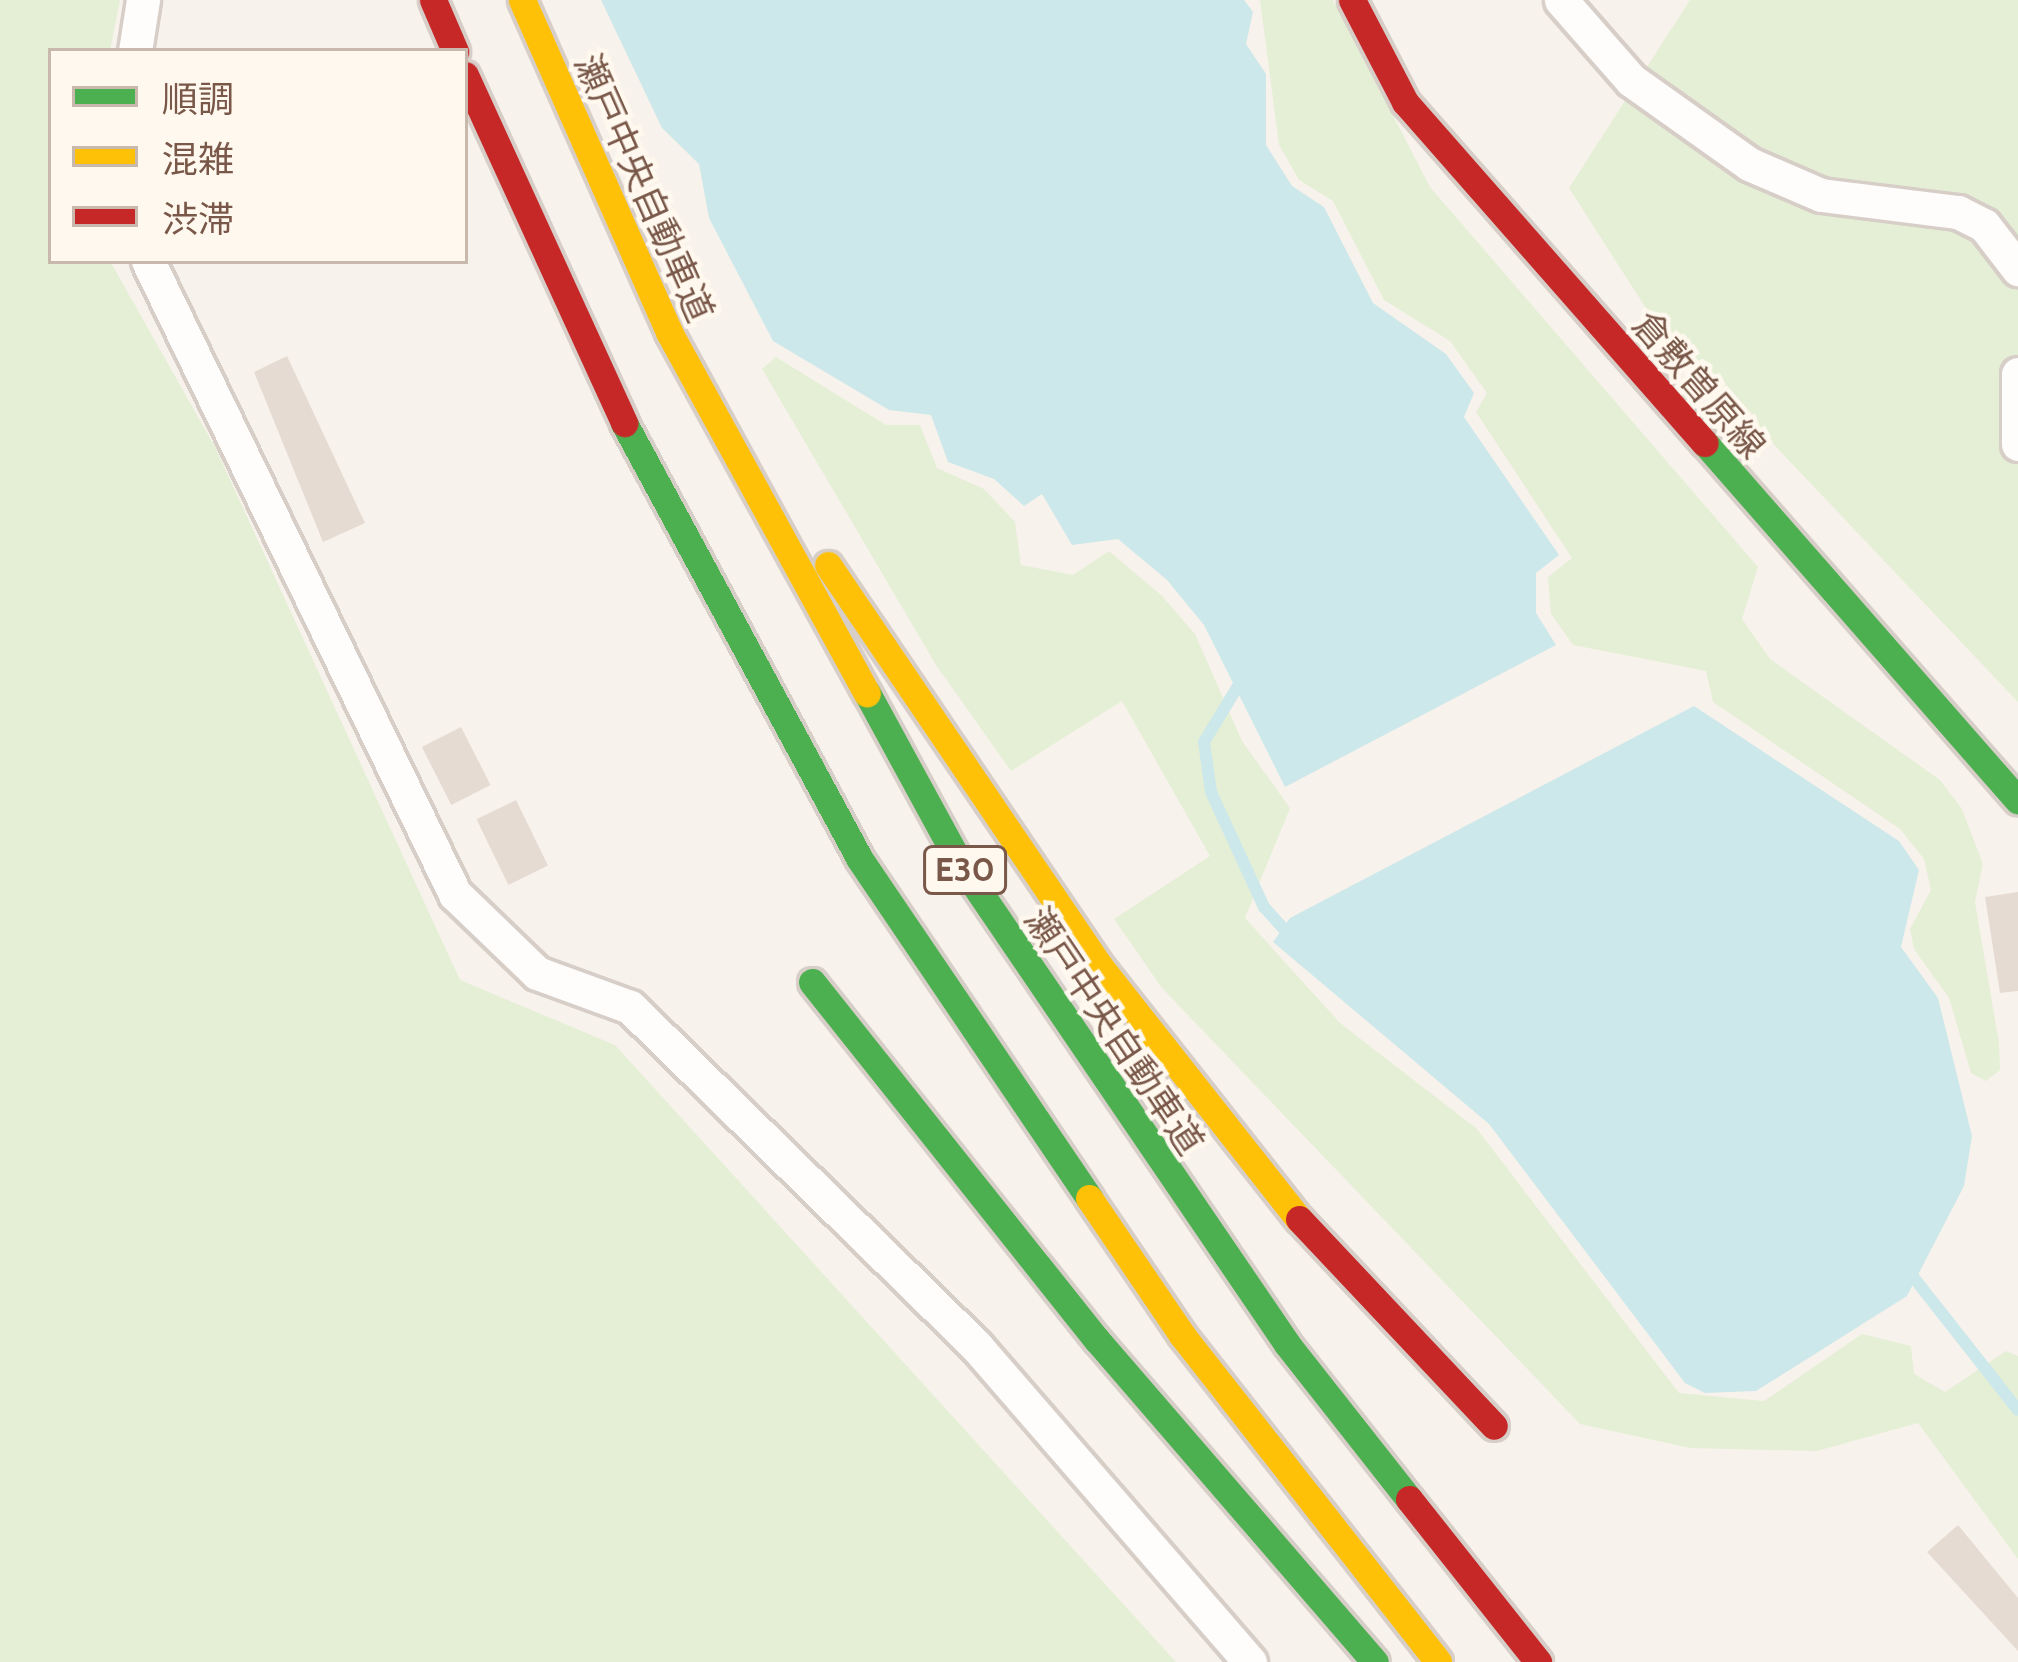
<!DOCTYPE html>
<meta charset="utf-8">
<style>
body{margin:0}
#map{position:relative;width:2018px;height:1662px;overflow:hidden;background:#f8f2ec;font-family:Cabin,"Noto Sans JP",sans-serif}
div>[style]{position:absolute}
.green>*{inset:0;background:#e5efd6}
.water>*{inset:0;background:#cde8ea}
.stream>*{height:12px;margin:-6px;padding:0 6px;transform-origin:6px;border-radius:6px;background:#cde8ea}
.building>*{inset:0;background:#e5dbd3;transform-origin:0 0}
.roads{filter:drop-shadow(3px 0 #d7cec8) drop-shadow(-3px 0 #d7cec8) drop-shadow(0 3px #d7cec8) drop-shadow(0 -3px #d7cec8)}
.street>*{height:33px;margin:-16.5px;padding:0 16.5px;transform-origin:16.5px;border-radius:16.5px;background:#fefdfc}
.fast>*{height:27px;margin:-13.5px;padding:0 13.5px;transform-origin:13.5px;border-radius:13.5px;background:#4caf50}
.slow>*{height:27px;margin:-13.5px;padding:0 13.5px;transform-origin:13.5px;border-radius:13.5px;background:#ffc107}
.jam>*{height:27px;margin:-13.5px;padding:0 13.5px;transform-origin:13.5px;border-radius:13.5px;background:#c62828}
span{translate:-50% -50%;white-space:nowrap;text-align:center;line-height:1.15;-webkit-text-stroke:9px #fff8ee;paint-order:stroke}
.shield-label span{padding:3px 9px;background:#fff8ee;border:3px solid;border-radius:9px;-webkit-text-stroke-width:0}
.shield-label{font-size:33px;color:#795849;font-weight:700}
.street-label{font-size:36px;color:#795849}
.legend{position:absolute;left:48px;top:48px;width:420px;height:216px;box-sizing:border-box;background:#fff8ee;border:3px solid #c9b8ac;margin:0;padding:15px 21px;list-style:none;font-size:36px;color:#795849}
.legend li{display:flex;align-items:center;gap:24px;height:60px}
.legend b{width:60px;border:3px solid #c9b8ac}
</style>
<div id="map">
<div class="green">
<i style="clip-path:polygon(0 0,120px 0,110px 51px,51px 51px,51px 261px,110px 261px,215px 447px,460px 980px,615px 1045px,1176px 1662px,0 1662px)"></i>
<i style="clip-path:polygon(1260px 0,1333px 0,1430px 187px,1758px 567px,1742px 619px,1770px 659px,1940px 780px,1962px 809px,1983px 864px,1975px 902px,1999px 1043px,2000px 1070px,1986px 1081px,1971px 1073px,1949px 998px,1914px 949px,1910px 929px,1931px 890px,1924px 859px,1900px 829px,1713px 702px,1706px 671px,1573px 645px,1551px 614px,1548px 577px,1572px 558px,1476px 412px,1487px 393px,1450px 341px,1384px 300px,1333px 201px,1299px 180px,1279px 145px)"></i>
<i style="clip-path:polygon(1690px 0,2018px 0,2018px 702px,1649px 313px,1569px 188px)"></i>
<i style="clip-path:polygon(776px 357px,886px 425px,920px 425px,937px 468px,984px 489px,1015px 522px,1021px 565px,1073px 575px,1109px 551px,1162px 596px,1195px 634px,1242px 741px,1290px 808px,1245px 918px,1340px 1023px,1477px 1129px,1679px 1393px,1764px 1401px,1862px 1334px,1911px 1346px,1914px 1374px,1945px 1392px,2006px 1351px,2018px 1356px,2018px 1559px,1918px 1423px,1817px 1451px,1690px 1448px,1580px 1424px,1162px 988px,1114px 919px,1210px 856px,1122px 701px,1011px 771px,936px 665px,762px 369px)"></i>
</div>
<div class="water">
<i style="clip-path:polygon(601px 0,1244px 0,1253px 12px,1246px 44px,1266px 74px,1266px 145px,1292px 186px,1324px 207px,1373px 303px,1446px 354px,1474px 393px,1464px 417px,1559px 555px,1536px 573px,1536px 613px,1556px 645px,1285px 787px,1204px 625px,1167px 580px,1118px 539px,1072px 545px,1042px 494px,1024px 506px,994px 479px,948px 462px,931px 415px,889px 410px,773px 341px,709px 218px,699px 164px,662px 128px)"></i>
<i style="clip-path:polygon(1694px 706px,1899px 841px,1919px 870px,1901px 947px,1938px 998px,1972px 1136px,1964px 1186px,1907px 1296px,1756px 1391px,1705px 1393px,1685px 1383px,1489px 1124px,1273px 942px,1290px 918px)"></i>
</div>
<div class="stream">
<i style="left:1241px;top:681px;width:71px;rotate:121.2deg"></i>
<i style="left:1204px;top:742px;width:50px;rotate:82deg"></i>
<i style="left:1211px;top:792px;width:127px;rotate:65.3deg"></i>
<i style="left:1264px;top:907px;width:39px;rotate:48deg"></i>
<i style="left:1907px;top:1269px;width:179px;rotate:51.8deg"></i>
</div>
<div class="building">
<i style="clip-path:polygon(287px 356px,365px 523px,323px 542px,254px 372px)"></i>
<i style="left:461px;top:727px;width:65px;height:44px;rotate:63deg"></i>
<i style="left:516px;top:800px;width:73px;height:44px;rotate:64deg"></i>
<i style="clip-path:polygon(2018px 892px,2018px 991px,2000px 993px,1985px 897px)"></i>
<i style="clip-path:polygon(1958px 1525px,2018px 1598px,2018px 1651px,1927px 1552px)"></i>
</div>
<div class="roads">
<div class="street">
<i style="left:1561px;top:0;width:106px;rotate:48.8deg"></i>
<i style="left:1631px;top:80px;width:145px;rotate:35.4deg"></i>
<i style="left:1749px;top:164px;width:78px;rotate:23.3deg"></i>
<i style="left:1821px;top:195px;width:138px;rotate:7.1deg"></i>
<i style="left:1958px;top:212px;width:29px;rotate:27deg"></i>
<i style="left:1984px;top:225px;width:56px;rotate:52.3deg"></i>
<i style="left:135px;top:51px;width:52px;rotate:-81.1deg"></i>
<i style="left:148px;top:261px;width:704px;rotate:64.13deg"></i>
<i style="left:455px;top:894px;width:114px;rotate:43.9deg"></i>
<i style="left:537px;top:973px;width:99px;rotate:20.1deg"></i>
<i style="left:630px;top:1007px;width:486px;rotate:44.4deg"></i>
<i style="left:977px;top:1347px;width:417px;rotate:49.1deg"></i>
<i style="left:2018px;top:374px;width:70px;rotate:90deg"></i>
</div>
<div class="fast">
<i style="left:624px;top:423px;width:494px;rotate:61.6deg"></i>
<i style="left:859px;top:858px;width:410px;rotate:55.9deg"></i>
<i style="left:1705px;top:443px;width:475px;rotate:48.8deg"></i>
<i style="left:867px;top:693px;width:192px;rotate:61.4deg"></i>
<i style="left:959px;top:862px;width:583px;rotate:55.76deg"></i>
<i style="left:1287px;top:1344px;width:197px;rotate:51.8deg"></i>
<i style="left:812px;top:982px;width:458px;rotate:51.5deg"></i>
<i style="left:1097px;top:1340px;width:425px;rotate:49.2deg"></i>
</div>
<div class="slow">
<i style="left:522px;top:0;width:363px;rotate:66.1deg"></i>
<i style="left:669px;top:332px;width:412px;rotate:61.3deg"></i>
<i style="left:828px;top:565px;width:482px;rotate:55.9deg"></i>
<i style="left:1098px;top:964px;width:325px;rotate:51.8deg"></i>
<i style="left:1089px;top:1198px;width:166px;rotate:55.8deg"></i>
<i style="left:1182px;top:1335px;width:415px;rotate:51.9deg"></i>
</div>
<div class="jam">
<i style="left:433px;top:0;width:56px;rotate:66.7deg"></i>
<i style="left:1352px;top:0;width:115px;rotate:62.5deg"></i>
<i style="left:1405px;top:102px;width:454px;rotate:48.7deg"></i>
<i style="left:465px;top:75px;width:383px;rotate:65.4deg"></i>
<i style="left:1299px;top:1219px;width:284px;rotate:46.7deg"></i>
<i style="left:1409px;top:1499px;width:208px;rotate:51.6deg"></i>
</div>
</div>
<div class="shield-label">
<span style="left:965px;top:870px">E30</span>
</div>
<div class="street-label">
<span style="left:644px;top:188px;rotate:66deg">瀬戸中央自動車道</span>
<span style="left:1699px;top:385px;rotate:49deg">倉敷曽原線</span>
<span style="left:1114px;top:1031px;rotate:56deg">瀬戸中央自動車道</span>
</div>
<ul class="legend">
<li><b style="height:15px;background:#4caf50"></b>順調</li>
<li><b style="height:15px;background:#ffc107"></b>混雑</li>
<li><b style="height:15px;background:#c62828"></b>渋滞</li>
</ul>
</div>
